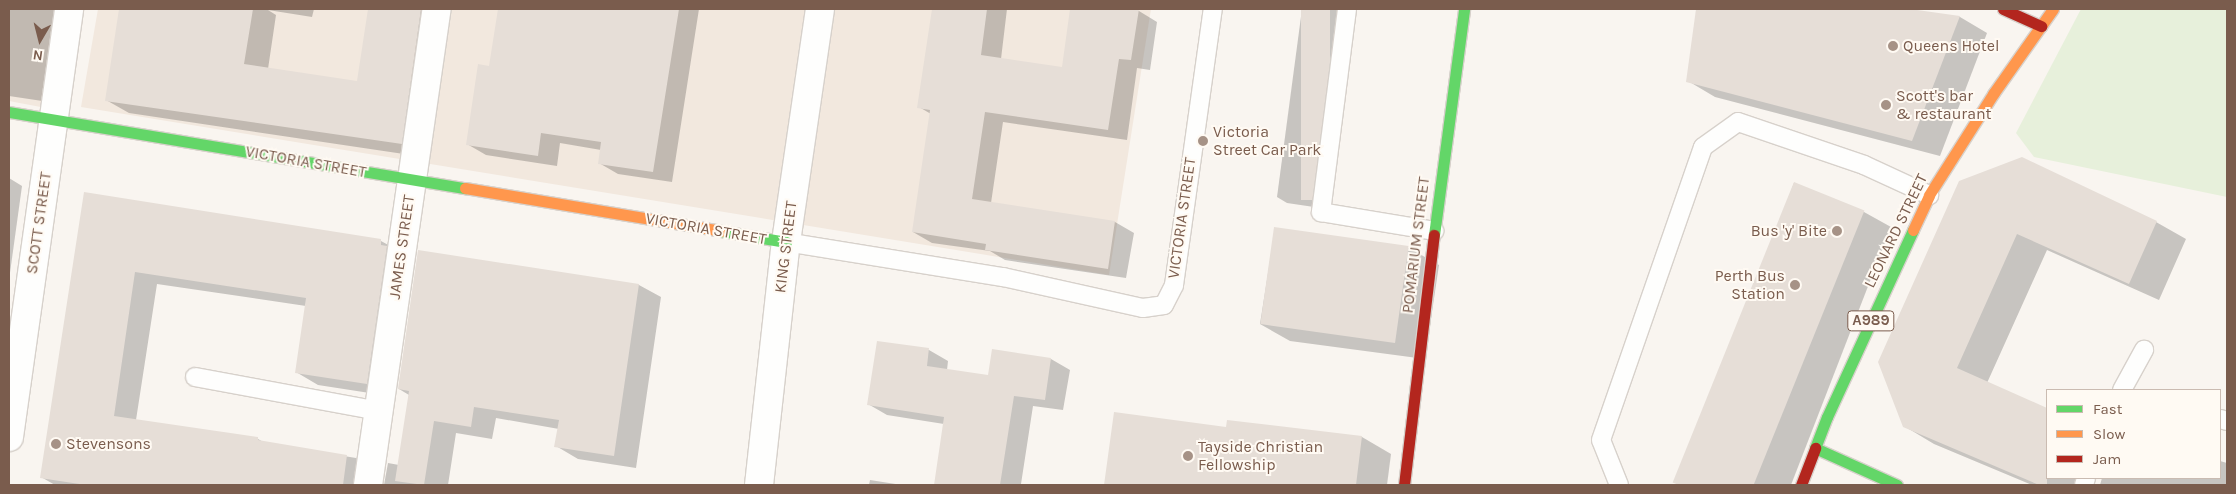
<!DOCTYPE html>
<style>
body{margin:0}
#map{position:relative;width:2236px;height:494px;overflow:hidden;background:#f9f5f0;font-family:Karla,sans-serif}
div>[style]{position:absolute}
.residential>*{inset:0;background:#f2e8de}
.green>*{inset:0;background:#e7f0db}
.shadow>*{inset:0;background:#0003}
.building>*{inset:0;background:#e6ded7;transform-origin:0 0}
.roads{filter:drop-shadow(1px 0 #d7d1cb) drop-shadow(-1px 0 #d7d1cb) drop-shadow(0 1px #d7d1cb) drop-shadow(0 -1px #d7d1cb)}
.lane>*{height:18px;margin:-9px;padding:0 9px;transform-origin:9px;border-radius:9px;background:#fefefd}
.street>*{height:28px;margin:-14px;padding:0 14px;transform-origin:14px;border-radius:14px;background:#fefefd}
.fast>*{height:11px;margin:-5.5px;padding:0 5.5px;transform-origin:5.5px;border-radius:5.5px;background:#63d668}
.slow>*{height:11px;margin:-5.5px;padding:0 5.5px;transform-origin:5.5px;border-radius:5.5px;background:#ff974d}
.jam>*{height:11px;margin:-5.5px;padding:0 5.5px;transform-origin:5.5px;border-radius:5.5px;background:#b3261e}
.dots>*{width:14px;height:14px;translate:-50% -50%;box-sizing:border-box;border:2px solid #fffaf3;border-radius:50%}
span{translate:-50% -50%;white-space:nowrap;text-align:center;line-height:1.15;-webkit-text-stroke:4px #fffaf3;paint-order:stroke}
.shield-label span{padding:1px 4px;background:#fffaf3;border:1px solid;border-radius:4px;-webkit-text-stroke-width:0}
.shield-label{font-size:15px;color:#7a5c4d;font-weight:700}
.poi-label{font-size:16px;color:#7a5c4d}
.left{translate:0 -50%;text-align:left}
.right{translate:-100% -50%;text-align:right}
.street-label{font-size:16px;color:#7a5c4d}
.frame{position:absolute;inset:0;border:10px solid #7a5c4d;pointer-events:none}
.legend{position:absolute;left:2046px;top:389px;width:175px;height:90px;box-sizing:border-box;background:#fffaf3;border:1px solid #cabbb1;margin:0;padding:6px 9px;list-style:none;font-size:15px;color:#7a5c4d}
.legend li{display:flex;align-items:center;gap:10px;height:25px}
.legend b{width:25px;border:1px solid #cabbb1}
.north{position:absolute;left:15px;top:15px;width:50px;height:50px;-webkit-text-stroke:4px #fffaf3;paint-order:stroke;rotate:188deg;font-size:14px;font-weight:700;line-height:20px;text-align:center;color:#7a5c4d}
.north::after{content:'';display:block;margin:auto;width:18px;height:22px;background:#7a5c4d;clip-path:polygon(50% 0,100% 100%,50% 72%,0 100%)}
</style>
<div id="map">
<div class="residential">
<i style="clip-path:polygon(9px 9px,58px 9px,46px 108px,9px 101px)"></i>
<i style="clip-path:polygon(98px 9px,1151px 9px,1109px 275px,81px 107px)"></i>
</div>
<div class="green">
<i style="clip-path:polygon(2081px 9px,2227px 9px,2227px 197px,2034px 157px,2016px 133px)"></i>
</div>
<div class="shadow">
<i style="clip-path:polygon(9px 9px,64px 9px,49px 102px,9px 96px)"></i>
<i style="clip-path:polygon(120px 9px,314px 9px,312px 17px,268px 10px,276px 15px,268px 69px,358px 83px,369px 9px,449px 9px,424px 157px,129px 113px,106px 100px)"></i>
<i style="clip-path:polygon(499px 9px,699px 9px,672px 182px,618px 174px,599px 163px,601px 150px,560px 143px,557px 166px,486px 155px,467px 144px,490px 67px)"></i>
<i style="clip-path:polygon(933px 9px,1007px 9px,1001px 59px,1063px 69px,1072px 9px,1123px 9px,1139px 11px,1157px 22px,1150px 70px,1137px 68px,1127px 140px,1003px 122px,991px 203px,1115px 222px,1134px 233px,1126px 278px,1005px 260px,990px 251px,932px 243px,913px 232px,931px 114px,919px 107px)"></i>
<i style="clip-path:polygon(1302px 9px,1341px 9px,1314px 207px,1287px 203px,1277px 197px)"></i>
<i style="clip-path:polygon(1697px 9px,1901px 9px,1960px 17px,1987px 33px,1940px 156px,1715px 97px,1688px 81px)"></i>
<i style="clip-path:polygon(9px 178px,22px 186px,9px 280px)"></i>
<i style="clip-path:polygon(1960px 182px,2156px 222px,2186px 239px,2159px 300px,2047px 250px,1987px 383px,2047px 409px,2047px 478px,2081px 478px,2078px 485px,2032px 485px,1934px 444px,1904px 426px)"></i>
<i style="clip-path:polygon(1794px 183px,1864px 212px,1891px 227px,1791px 485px,1682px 485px)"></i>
<i style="clip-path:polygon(85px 193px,381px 241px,403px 253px,389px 396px,318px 385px,296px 372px,306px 306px,157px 284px,136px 420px,258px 439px,265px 443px,356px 458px,378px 471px,377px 485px,55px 485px,41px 477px)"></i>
<i style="clip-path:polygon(1275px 229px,1409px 248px,1439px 265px,1425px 359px,1290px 341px,1260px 324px)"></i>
<i style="clip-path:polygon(419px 252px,639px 285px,661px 297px,636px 468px,578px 459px,556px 446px,559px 429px,496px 418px,492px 439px,456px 433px,448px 485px,384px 485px,388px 463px,399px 465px,409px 395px,399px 389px)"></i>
<i style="clip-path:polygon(878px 342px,929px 350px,948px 361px,947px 370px,989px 376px,1051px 359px,1070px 370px,1063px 410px,1033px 406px,1021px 484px,1026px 485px,935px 485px,944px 424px,887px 415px,868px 404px)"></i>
<i style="clip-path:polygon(1227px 429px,1362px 437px,1391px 454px,1387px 485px,1109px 485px,1106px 483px)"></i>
<i style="clip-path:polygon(2220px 461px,2227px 463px,2227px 485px,2100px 485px,2102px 478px,2220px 478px)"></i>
<i style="clip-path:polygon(870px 480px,902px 485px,869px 485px)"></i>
</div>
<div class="building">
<i style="clip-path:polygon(119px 9px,253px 9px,244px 64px,357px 81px,368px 9px,421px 9px,402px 144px,105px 101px)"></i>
<i style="clip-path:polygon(498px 9px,679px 9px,653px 172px,598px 164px,601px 142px,541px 133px,538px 156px,466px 145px,478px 64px,489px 66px)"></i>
<i style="clip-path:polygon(932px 9px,987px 9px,981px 55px,1062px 67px,1070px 9px,1139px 9px,1131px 60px,1119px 59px,1108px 130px,985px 112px,972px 199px,1115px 221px,1108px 269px,985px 250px,986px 244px,912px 232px,930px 110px,917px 108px)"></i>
<i style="left:1301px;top:9px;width:29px;height:191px"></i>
<i style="clip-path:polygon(1696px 9px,1910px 9px,1960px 16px,1912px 141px,1686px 82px)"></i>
<i style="clip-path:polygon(2022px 157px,2157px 221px,2129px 284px,2017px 234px,1957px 368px,2047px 408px,2047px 485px,2039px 485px,1903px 427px,1878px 362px,1959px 181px)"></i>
<i style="left:1794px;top:182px;width:76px;height:324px;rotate:22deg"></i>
<i style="clip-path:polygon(84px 192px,381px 239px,381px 245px,387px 246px,367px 384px,295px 373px,306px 298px,135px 272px,114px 416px,258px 437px,258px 440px,347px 455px,343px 485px,86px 485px,40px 478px)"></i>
<i style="left:1274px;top:227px;width:136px;height:98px;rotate:8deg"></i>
<i style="clip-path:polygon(418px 250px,639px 284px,614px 456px,554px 447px,559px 420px,474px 407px,471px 427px,434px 421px,424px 485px,395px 481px,409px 391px,398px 389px)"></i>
<i style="clip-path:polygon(877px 341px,929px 348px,927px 366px,988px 375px,992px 349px,1051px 358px,1045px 400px,1014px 396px,1000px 485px,934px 485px,944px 417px,867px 405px)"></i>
<i style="clip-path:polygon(1114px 412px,1226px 427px,1227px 420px,1362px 436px,1356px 485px,1104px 485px)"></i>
</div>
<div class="roads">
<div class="lane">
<i style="left:1347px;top:9px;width:205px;rotate:97.3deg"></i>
<i style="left:1321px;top:212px;width:115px;rotate:9.5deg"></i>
<i style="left:786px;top:242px;width:220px;rotate:9.2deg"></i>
<i style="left:1003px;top:277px;width:143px;rotate:12.5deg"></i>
<i style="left:1143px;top:308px;width:21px;rotate:-8deg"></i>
<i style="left:1164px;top:305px;width:22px;rotate:-63deg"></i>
<i style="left:1174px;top:285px;width:279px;rotate:-82deg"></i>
<i style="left:195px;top:377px;width:187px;rotate:10.5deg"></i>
<i style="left:2122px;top:390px;width:46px;rotate:-61.2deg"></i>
<i style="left:2220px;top:419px;width:7px;rotate:16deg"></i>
<i style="left:1619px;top:485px;width:48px;rotate:-111.8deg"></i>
<i style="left:1601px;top:440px;width:310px;rotate:-70.8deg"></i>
<i style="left:1703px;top:147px;width:43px;rotate:-35.5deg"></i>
<i style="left:1738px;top:122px;width:133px;rotate:18.8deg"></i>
<i style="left:1864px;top:165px;width:72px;rotate:24.8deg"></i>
<i style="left:2084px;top:485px;width:7px;rotate:-74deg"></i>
</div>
<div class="street">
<i style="left:9px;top:437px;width:432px;rotate:-82deg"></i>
<i style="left:368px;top:485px;width:481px;rotate:-81.8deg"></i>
<i style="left:759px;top:485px;width:244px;rotate:-83.7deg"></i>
<i style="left:786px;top:242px;width:235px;rotate:-81.7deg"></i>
</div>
<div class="fast">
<i style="left:9px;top:112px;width:462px;rotate:9.5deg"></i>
<i style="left:721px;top:231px;width:66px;rotate:9.6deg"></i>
<i style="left:1434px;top:235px;width:228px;rotate:-82.4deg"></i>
<i style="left:1897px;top:485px;width:90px;rotate:-155.7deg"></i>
<i style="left:1815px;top:448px;width:33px;rotate:-69deg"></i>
<i style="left:1827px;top:417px;width:206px;rotate:-65.3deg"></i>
</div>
<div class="slow">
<i style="left:465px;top:188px;width:260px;rotate:9.5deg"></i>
<i style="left:1913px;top:230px;width:38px;rotate:-65deg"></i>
<i style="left:1929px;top:195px;width:120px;rotate:-57.6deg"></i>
<i style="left:1993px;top:94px;width:104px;rotate:-54.8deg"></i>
</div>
<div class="jam">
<i style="left:2003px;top:9px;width:42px;rotate:24.1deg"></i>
<i style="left:1404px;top:485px;width:252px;rotate:-83.2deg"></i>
<i style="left:1801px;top:485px;width:40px;rotate:-69deg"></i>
</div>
</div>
<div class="dots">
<i style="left:1893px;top:46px;background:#a69286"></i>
<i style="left:1886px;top:105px;background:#a69286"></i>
<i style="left:1203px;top:141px;background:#a69286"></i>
<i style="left:1837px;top:231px;background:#a69286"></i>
<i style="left:1795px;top:285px;background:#a69286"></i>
<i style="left:56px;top:444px;background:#a69286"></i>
<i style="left:1188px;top:456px;background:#a69286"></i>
</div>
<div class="shield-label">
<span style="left:1871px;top:321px">A989</span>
</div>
<div class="poi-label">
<span class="left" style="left:1903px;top:46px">Queens Hotel</span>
<span class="left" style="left:1896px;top:105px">Scott's bar<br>&amp; restaurant</span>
<span class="left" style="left:1213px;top:141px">Victoria<br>Street Car Park</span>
<span class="right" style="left:1827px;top:231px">Bus 'y' Bite</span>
<span class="right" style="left:1785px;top:285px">Perth Bus<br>Station</span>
<span class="left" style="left:66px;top:444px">Stevensons</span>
<span class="left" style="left:1198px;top:456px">Tayside Christian<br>Fellowship</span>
</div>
<div class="street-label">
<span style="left:306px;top:162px;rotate:10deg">VICTORIA STREET</span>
<span style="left:1182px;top:218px;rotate:-82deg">VICTORIA STREET</span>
<span style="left:39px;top:223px;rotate:-82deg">SCOTT STREET</span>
<span style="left:706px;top:229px;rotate:10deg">VICTORIA STREET</span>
<span style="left:1896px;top:231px;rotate:-64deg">LEONARD STREET</span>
<span style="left:1416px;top:245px;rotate:-83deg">POMARIUM STREET</span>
<span style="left:402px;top:247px;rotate:-82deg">JAMES STREET</span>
<span style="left:786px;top:247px;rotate:-83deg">KING STREET</span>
</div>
<div class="frame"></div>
<ul class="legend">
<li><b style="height:6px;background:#63d668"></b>Fast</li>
<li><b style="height:6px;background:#ff974d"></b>Slow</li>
<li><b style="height:6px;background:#b3261e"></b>Jam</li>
</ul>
<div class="north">N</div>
</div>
